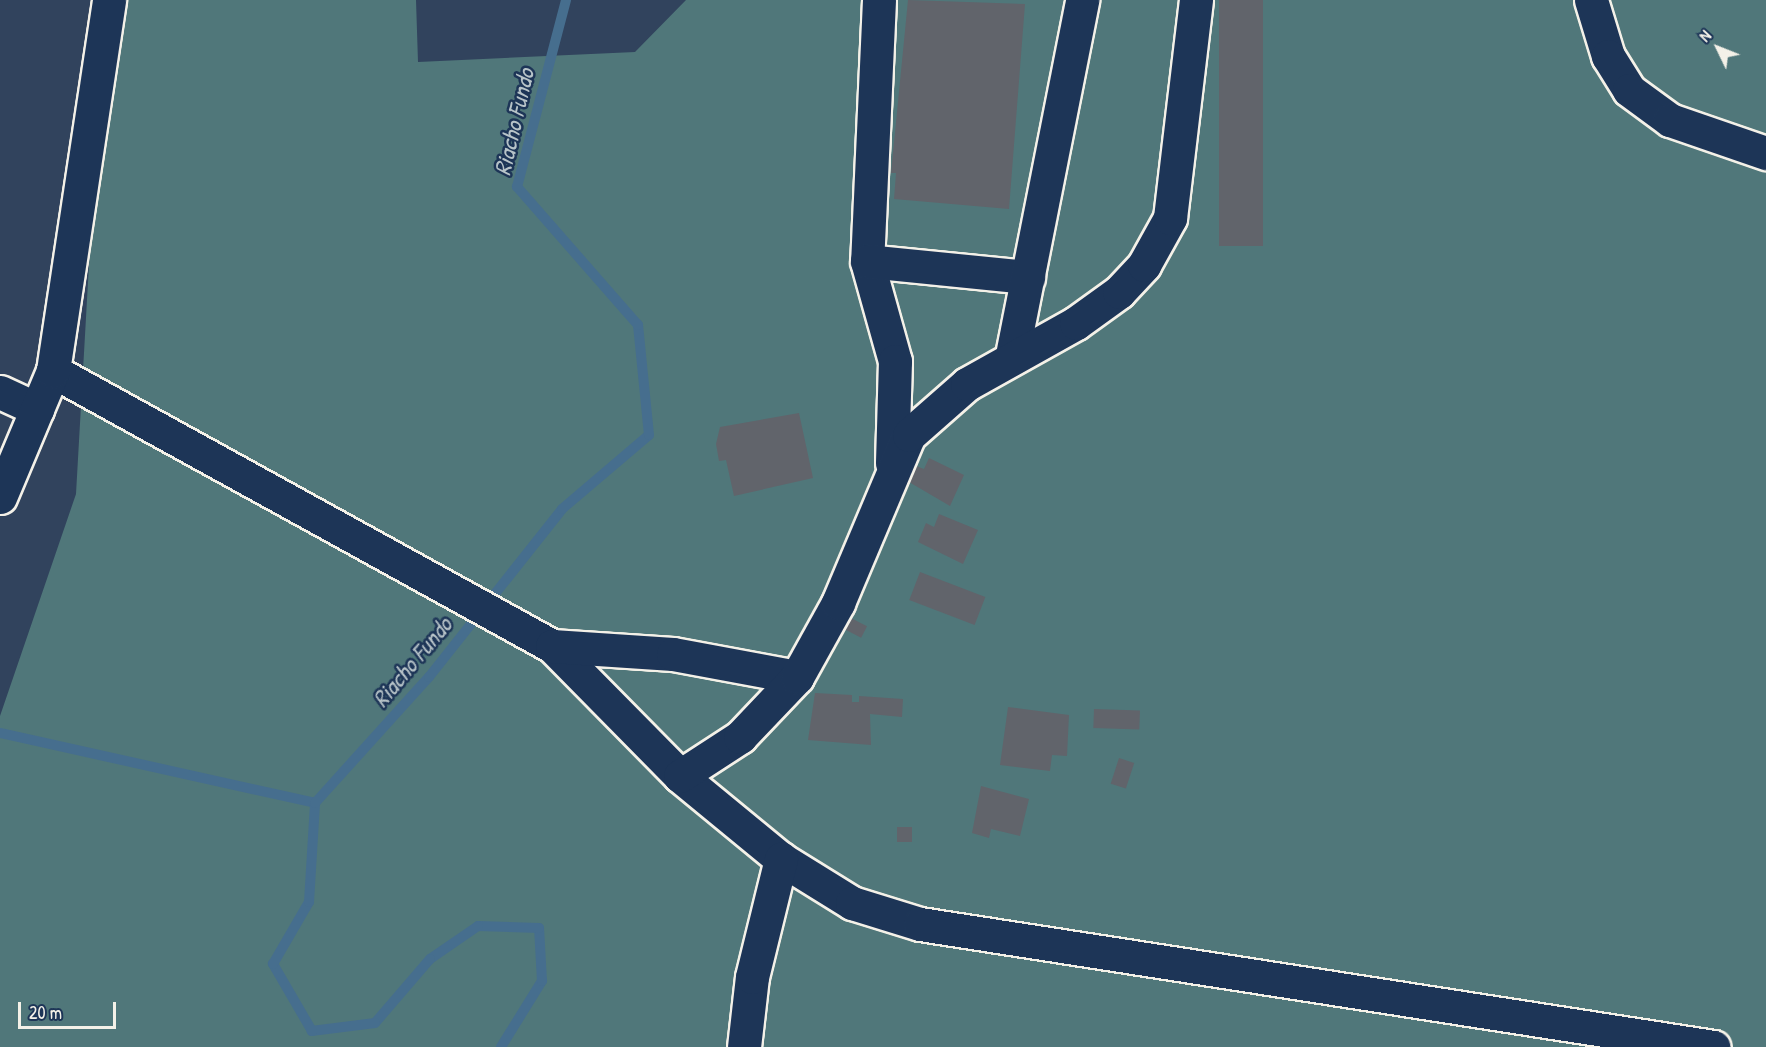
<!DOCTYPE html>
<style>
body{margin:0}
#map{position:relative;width:1766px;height:1047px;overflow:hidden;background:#31435d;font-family:"Patrick Hand",sans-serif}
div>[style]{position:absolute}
.green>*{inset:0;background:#50777a}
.stream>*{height:10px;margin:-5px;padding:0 5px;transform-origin:5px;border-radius:5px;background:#466e8e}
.building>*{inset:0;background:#61646b;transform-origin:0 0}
.roads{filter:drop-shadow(2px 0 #f4f1e8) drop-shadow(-2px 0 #f4f1e8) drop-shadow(0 2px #f4f1e8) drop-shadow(0 -2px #f4f1e8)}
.minor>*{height:33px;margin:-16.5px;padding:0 16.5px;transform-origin:16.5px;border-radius:16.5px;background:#1d3557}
span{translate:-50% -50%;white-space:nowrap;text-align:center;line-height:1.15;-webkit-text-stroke:5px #1d3557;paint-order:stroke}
.water-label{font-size:24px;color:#b7c3c8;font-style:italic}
.north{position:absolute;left:1688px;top:18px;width:60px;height:60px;-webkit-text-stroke:4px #1d3557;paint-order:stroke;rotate:313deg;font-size:16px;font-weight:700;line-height:24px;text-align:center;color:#f4f1e8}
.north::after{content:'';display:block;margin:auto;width:21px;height:27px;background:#f4f1e8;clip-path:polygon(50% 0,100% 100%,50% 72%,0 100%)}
.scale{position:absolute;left:18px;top:1002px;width:98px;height:27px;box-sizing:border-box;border:3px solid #f4f1e8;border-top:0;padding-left:8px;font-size:18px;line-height:21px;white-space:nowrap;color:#f4f1e8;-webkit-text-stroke:4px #1d3557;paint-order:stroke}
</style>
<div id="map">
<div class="green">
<i style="clip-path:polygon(124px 0,416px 0,418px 62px,635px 52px,686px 0,1766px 0,1766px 1047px,0 1047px,0 716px,76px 494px,93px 194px)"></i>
</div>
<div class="stream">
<i style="left:0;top:733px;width:323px;rotate:12.5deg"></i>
<i style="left:501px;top:1047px;width:78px;rotate:-58.2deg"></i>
<i style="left:542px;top:981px;width:53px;rotate:-93.2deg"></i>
<i style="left:539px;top:928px;width:61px;rotate:-178.1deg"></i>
<i style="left:478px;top:926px;width:58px;rotate:145.5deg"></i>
<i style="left:430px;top:959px;width:84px;rotate:130.7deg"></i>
<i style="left:375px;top:1023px;width:64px;rotate:172.8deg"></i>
<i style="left:312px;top:1031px;width:78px;rotate:-120.2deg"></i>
<i style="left:273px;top:964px;width:72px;rotate:-59.9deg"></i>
<i style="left:309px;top:902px;width:99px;rotate:-86.5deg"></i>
<i style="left:315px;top:803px;width:170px;rotate:-47.9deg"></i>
<i style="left:429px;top:677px;width:214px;rotate:-51.6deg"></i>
<i style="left:562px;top:509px;width:114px;rotate:-40.4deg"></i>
<i style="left:649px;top:435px;width:111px;rotate:-95.7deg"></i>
<i style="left:638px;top:325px;width:184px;rotate:-131.2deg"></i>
<i style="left:517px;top:187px;width:193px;rotate:-75.3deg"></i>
</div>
<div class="building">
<i style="clip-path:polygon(908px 0,1025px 4px,1009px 209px,894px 199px,896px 173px,891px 173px)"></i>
<i style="left:1219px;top:0;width:44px;height:246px"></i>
<i style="clip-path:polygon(799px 413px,813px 478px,734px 496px,726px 460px,719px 461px,716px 444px,720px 427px)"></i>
<i style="clip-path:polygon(929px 458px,964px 475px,950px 506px,909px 482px,916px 466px,924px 469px)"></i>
<i style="clip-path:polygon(939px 514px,978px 530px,963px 564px,918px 542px,926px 523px,934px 527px)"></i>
<i style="left:920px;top:572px;width:70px;height:30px;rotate:21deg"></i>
<i style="left:851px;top:618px;width:18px;height:13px;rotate:27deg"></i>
<i style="clip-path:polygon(815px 693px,852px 695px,852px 702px,859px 702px,859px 696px,903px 699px,902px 717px,870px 714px,871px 745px,808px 740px)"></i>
<i style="clip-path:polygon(1008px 707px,1069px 715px,1067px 756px,1052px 755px,1050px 771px,1000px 765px)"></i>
<i style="left:1094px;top:709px;width:46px;height:19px;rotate:2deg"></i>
<i style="left:1119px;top:758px;width:16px;height:27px;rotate:18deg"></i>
<i style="clip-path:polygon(981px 786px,1029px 799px,1020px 836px,991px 829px,989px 838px,972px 833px)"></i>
<i style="left:897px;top:827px;width:15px;height:15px"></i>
</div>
<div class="roads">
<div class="minor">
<i style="left:879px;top:0;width:261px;rotate:92.6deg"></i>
<i style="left:867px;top:261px;width:104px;rotate:74.4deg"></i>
<i style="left:895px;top:361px;width:102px;rotate:91.7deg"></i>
<i style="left:1591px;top:0;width:59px;rotate:73.1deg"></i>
<i style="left:1608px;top:56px;width:40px;rotate:58deg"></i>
<i style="left:1629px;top:90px;width:51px;rotate:36.2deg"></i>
<i style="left:1670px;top:120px;width:102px;rotate:19deg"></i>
<i style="left:867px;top:261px;width:162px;rotate:5.7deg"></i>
<i style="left:1012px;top:355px;width:362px;rotate:-78.8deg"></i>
<i style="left:53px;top:371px;width:570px;rotate:28.86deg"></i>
<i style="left:552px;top:646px;width:182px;rotate:45.4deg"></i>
<i style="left:680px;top:776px;width:131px;rotate:39.4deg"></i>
<i style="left:781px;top:859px;width:84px;rotate:31.8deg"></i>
<i style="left:852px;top:903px;width:71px;rotate:17.2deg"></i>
<i style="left:920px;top:924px;width:803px;rotate:8.81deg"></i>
<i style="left:0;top:392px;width:41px;rotate:24.7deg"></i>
<i style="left:0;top:497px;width:137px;rotate:-67.2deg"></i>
<i style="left:53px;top:371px;width:375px;rotate:-81.4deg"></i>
<i style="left:552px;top:646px;width:121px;rotate:3.8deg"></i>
<i style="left:673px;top:654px;width:126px;rotate:10.5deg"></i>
<i style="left:680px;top:776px;width:72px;rotate:-33deg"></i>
<i style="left:740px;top:737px;width:83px;rotate:-46.5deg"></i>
<i style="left:797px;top:677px;width:85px;rotate:-61deg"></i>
<i style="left:838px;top:603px;width:182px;rotate:-67.1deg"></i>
<i style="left:909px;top:435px;width:77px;rotate:-41.3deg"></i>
<i style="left:967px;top:384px;width:125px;rotate:-29.2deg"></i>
<i style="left:1076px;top:323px;width:53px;rotate:-35.8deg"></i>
<i style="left:1119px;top:292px;width:37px;rotate:-47deg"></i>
<i style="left:1144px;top:265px;width:54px;rotate:-61deg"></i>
<i style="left:1170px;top:218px;width:220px;rotate:-83.2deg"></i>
<i style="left:744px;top:1047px;width:70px;rotate:-83.5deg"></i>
<i style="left:752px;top:977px;width:122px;rotate:-76.2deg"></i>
</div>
</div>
<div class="water-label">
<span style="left:514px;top:122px;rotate:-77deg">Riacho Fundo</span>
<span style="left:412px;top:662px;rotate:-50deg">Riacho Fundo</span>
</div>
<div class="north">N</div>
<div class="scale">20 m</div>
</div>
